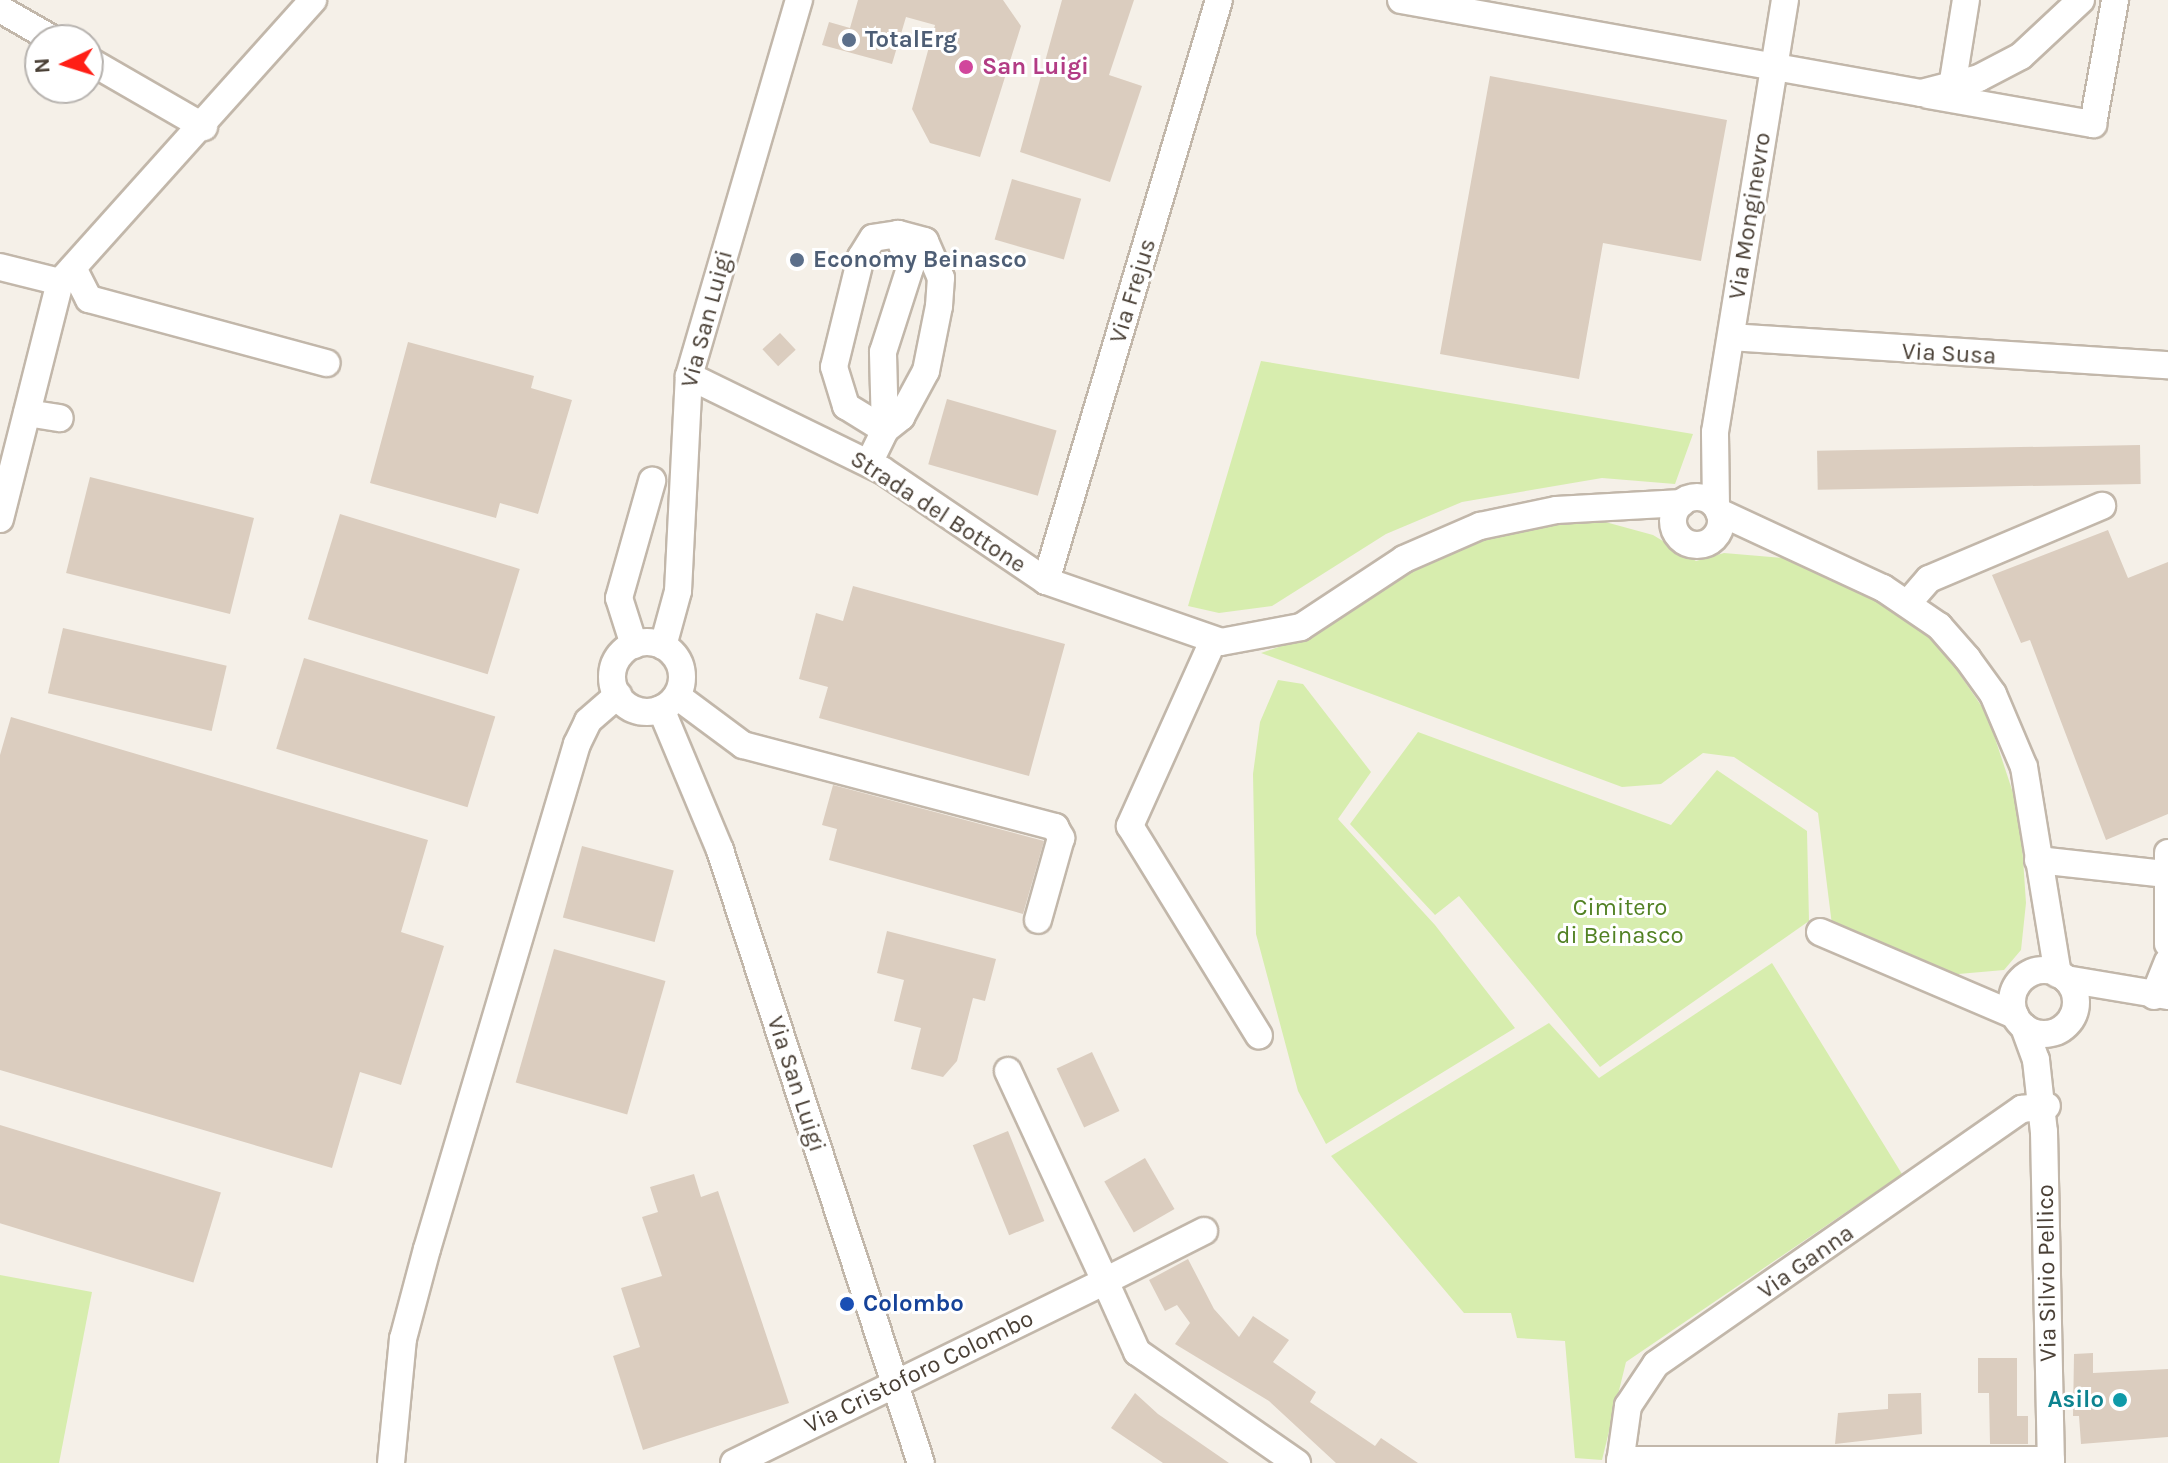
<!DOCTYPE html>
<style>
body{margin:0}
#map{position:relative;width:2168px;height:1463px;overflow:hidden;background:#f5f0e8;font-family:Karla,sans-serif}
div>[style]{position:absolute}
.green>*{inset:0;background:#d7edae}
.building>*{inset:0;background:#dbcdbf;transform-origin:0 0}
.roads{filter:drop-shadow(2px 0 #c2b7aa) drop-shadow(-2px 0 #c2b7aa) drop-shadow(0 2px #c2b7aa) drop-shadow(0 -2px #c2b7aa)}
.minor>*{height:26px;margin:-13px;padding:0 13px;transform-origin:13px;border-radius:13px;background:#fff}
.minor>.ring{margin:-13px;padding:0;box-sizing:content-box;background:none;border:26px solid #fff;border-radius:50%}
.dots>*{width:22px;height:22px;translate:-50% -50%;box-sizing:border-box;border:4px solid #fff;border-radius:50%}
span{translate:-50% -50%;white-space:nowrap;text-align:center;line-height:1.15;-webkit-text-stroke:6px #fff;paint-order:stroke}
.service-label{font-size:24px;color:#4e5e75;font-weight:700}
.left{translate:0 -50%;text-align:left}
.hotel-label{font-size:24px;color:#b23c85;font-weight:700}
.street-label{font-size:24px;color:#4a4036}
.park-label{font-size:24px;color:#518123}
.transit-label{font-size:24px;color:#164399;font-weight:700}
.culture-label{font-size:24px;color:#0d838f;font-weight:700}
.right{translate:-100% -50%;text-align:right}
.north{position:absolute;left:24px;top:24px;width:80px;height:80px;box-sizing:border-box;background:#fff;border:2px solid #b7b3af;border-radius:50%;rotate:266deg;font-size:22px;font-weight:700;line-height:32px;text-align:center;color:#4a4036}
.north::after{content:'';display:block;margin:auto;width:28px;height:36px;background:#ff1f16;clip-path:polygon(50% 0,100% 100%,50% 72%,0 100%)}
</style>
<div id="map">
<div class="green">
<i style="clip-path:polygon(1261px 361px,1693px 434px,1675px 484px,1602px 478px,1462px 502px,1386px 534px,1272px 606px,1219px 613px,1188px 606px)"></i>
<i style="clip-path:polygon(1598px 520px,1653px 535px,1696px 561px,1724px 553px,1783px 558px,1898px 611px,1943px 650px,1987px 714px,2020px 814px,2026px 903px,2021px 950px,2004px 970px,1947px 975px,1832px 925px,1818px 813px,1734px 757px,1703px 753px,1661px 784px,1622px 787px,1261px 653px,1316px 634px,1408px 569px,1456px 548px,1533px 527px)"></i>
<i style="clip-path:polygon(1278px 680px,1303px 684px,1371px 772px,1338px 819px,1435px 925px,1515px 1028px,1326px 1144px,1298px 1091px,1256px 934px,1253px 774px,1260px 722px)"></i>
<i style="clip-path:polygon(1418px 732px,1671px 825px,1717px 770px,1807px 831px,1809px 921px,1600px 1067px,1459px 896px,1435px 915px,1350px 824px)"></i>
<i style="clip-path:polygon(1772px 963px,1902px 1174px,1626px 1362px,1602px 1460px,1575px 1458px,1565px 1341px,1517px 1338px,1511px 1313px,1464px 1313px,1331px 1156px,1549px 1023px,1599px 1078px)"></i>
<i style="clip-path:polygon(0 1275px,92px 1292px,59px 1463px,0 1463px)"></i>
</div>
<div class="building">
<i style="clip-path:polygon(858px 0,1003px 0,1021px 26px,980px 157px,930px 143px,912px 109px,935px 25px,906px 17px,892px 64px,822px 45px,829px 22px,850px 28px)"></i>
<i style="clip-path:polygon(1062px 0,1134px 0,1109px 75px,1142px 86px,1110px 182px,1020px 152px)"></i>
<i style="clip-path:polygon(1490px 76px,1727px 120px,1701px 261px,1603px 243px,1579px 379px,1440px 354px)"></i>
<i style="left:1012px;top:179px;width:72px;height:63px;rotate:16deg"></i>
<i style="left:780px;top:333px;width:23px;height:24px;rotate:47deg"></i>
<i style="clip-path:polygon(408px 342px,534px 376px,531px 388px,572px 400px,538px 514px,500px 503px,496px 518px,370px 483px)"></i>
<i style="left:947px;top:399px;width:114px;height:68px;rotate:16deg"></i>
<i style="left:2140px;top:445px;width:39px;height:323px;rotate:89deg"></i>
<i style="left:90px;top:477px;width:169px;height:99px;rotate:14deg"></i>
<i style="left:340px;top:514px;width:188px;height:110px;rotate:17deg"></i>
<i style="clip-path:polygon(2108px 530px,2128px 578px,2168px 562px,2168px 814px,2106px 840px,2030px 640px,2021px 643px,1992px 575px)"></i>
<i style="clip-path:polygon(853px 586px,1065px 644px,1029px 776px,819px 718px,828px 687px,799px 679px,816px 613px,843px 621px)"></i>
<i style="left:63px;top:628px;width:168px;height:67px;rotate:13deg"></i>
<i style="left:304px;top:658px;width:200px;height:95px;rotate:17deg"></i>
<i style="clip-path:polygon(11px 717px,428px 840px,401px 932px,444px 946px,401px 1085px,360px 1072px,332px 1168px,0 1070px,0 755px)"></i>
<i style="clip-path:polygon(833px 785px,1044px 841px,1023px 914px,829px 860px,837px 829px,822px 825px)"></i>
<i style="left:582px;top:846px;width:95px;height:74px;rotate:15deg"></i>
<i style="clip-path:polygon(887px 931px,996px 959px,985px 1001px,973px 998px,957px 1061px,943px 1077px,911px 1069px,921px 1028px,894px 1021px,904px 980px,877px 973px)"></i>
<i style="left:554px;top:949px;width:116px;height:139px;rotate:16deg"></i>
<i style="left:1092px;top:1052px;width:65px;height:39px;rotate:65deg"></i>
<i style="left:0;top:1125px;width:231px;height:94px;rotate:17deg"></i>
<i style="left:1008px;top:1131px;width:97px;height:38px;rotate:68deg"></i>
<i style="left:1145px;top:1158px;width:59px;height:47px;rotate:60deg"></i>
<i style="clip-path:polygon(694px 1174px,701px 1197px,718px 1191px,789px 1403px,643px 1450px,613px 1356px,640px 1347px,621px 1288px,662px 1276px,642px 1217px,658px 1212px,650px 1187px)"></i>
<i style="clip-path:polygon(1188px 1259px,1214px 1309px,1239px 1337px,1253px 1316px,1289px 1340px,1273px 1362px,1316px 1392px,1310px 1402px,1375px 1446px,1381px 1438px,1418px 1463px,1336px 1463px,1269px 1401px,1175px 1344px,1190px 1323px,1177px 1305px,1165px 1311px,1149px 1280px)"></i>
<i style="clip-path:polygon(2093px 1353px,2093px 1373px,2168px 1369px,2168px 1437px,2081px 1444px,2079px 1416px,2073px 1416px,2074px 1354px)"></i>
<i style="clip-path:polygon(1978px 1358px,2017px 1358px,2017px 1416px,2028px 1416px,2028px 1444px,1990px 1444px,1989px 1393px,1978px 1393px)"></i>
<i style="clip-path:polygon(1135px 1393px,1158px 1414px,1229px 1463px,1163px 1463px,1111px 1428px)"></i>
<i style="clip-path:polygon(1921px 1393px,1922px 1434px,1835px 1444px,1838px 1413px,1888px 1409px,1888px 1394px)"></i>
</div>
<div class="roads">
<div class="minor">
<i style="left:1401px;top:0;width:528px;rotate:10.14deg"></i>
<i style="left:1921px;top:93px;width:60px;rotate:-14.5deg"></i>
<i style="left:1979px;top:78px;width:47px;rotate:-27.6deg"></i>
<i style="left:2021px;top:56px;width:82px;rotate:-43deg"></i>
<i style="left:0;top:9px;width:62px;rotate:29.9deg"></i>
<i style="left:88px;top:60px;width:134px;rotate:30deg"></i>
<i style="left:1952px;top:87px;width:88px;rotate:-80.9deg"></i>
<i style="left:1928px;top:95px;width:168px;rotate:10deg"></i>
<i style="left:2093px;top:124px;width:126px;rotate:-79.9deg"></i>
<i style="left:0;top:267px;width:62px;rotate:14deg"></i>
<i style="left:73px;top:268px;width:35px;rotate:63deg"></i>
<i style="left:89px;top:299px;width:246px;rotate:15.1deg"></i>
<i style="left:1731px;top:337px;width:438px;rotate:3.7deg"></i>
<i style="left:689px;top:376px;width:215px;rotate:26deg"></i>
<i style="left:882px;top:470px;width:198px;rotate:34.1deg"></i>
<i style="left:1046px;top:581px;width:185px;rotate:19.2deg"></i>
<i style="left:1221px;top:642px;width:81px;rotate:-10.6deg"></i>
<i style="left:1301px;top:627px;width:123px;rotate:-33.4deg"></i>
<i style="left:1404px;top:559px;width:83px;rotate:-23.5deg"></i>
<i style="left:1480px;top:526px;width:78px;rotate:-11.9deg"></i>
<i style="left:1556px;top:510px;width:126px;rotate:-3.2deg"></i>
<i style="left:27px;top:413px;width:33px;rotate:9deg"></i>
<i style="left:869px;top:463px;width:37px;rotate:-64deg"></i>
<i style="left:885px;top:430px;width:78px;rotate:-91.5deg"></i>
<i style="left:883px;top:352px;width:88px;rotate:-72.2deg"></i>
<i style="left:910px;top:268px;width:36px;rotate:-109deg"></i>
<i style="left:898px;top:234px;width:25px;rotate:171deg"></i>
<i style="left:873px;top:238px;width:22px;rotate:122deg"></i>
<i style="left:861px;top:257px;width:113px;rotate:103.8deg"></i>
<i style="left:834px;top:367px;width:41px;rotate:72.9deg"></i>
<i style="left:846px;top:406px;width:46px;rotate:31.6deg"></i>
<i style="left:885px;top:430px;width:21px;rotate:-39deg"></i>
<i style="left:901px;top:417px;width:52px;rotate:-61.5deg"></i>
<i style="left:926px;top:371px;width:66px;rotate:-78.7deg"></i>
<i style="left:939px;top:306px;width:28px;rotate:-86deg"></i>
<i style="left:941px;top:278px;width:40px;rotate:-113.4deg"></i>
<i style="left:925px;top:241px;width:28px;rotate:-165deg"></i>
<i class="ring" style="left:1673px;top:497px;width:22px;height:22px"></i>
<i style="left:1716px;top:506px;width:74px;rotate:-90.8deg"></i>
<i style="left:1715px;top:432px;width:438px;rotate:-80.8deg"></i>
<i style="left:1719px;top:512px;width:181px;rotate:24.9deg"></i>
<i style="left:1883px;top:588px;width:68px;rotate:34.2deg"></i>
<i style="left:1939px;top:626px;width:43px;rotate:48.8deg"></i>
<i style="left:1967px;top:658px;width:44px;rotate:54.2deg"></i>
<i style="left:1993px;top:694px;width:79px;rotate:67deg"></i>
<i style="left:2024px;top:767px;width:210px;rotate:80.7deg"></i>
<i style="left:0;top:519px;width:244px;rotate:-75.8deg"></i>
<i style="left:60px;top:282px;width:379px;rotate:-48.1deg"></i>
<i style="left:1046px;top:581px;width:606px;rotate:-73.42deg"></i>
<i style="left:1908px;top:603px;width:32px;rotate:-49deg"></i>
<i style="left:1929px;top:579px;width:188px;rotate:-22.9deg"></i>
<i style="left:1213px;top:641px;width:203px;rotate:114.2deg"></i>
<i style="left:1130px;top:826px;width:246px;rotate:58.4deg"></i>
<i class="ring" style="left:612px;top:642px;width:44px;height:44px"></i>
<i style="left:634px;top:645px;width:49px;rotate:-107.7deg"></i>
<i style="left:619px;top:598px;width:122px;rotate:-74.2deg"></i>
<i style="left:663px;top:646px;width:57px;rotate:-74.7deg"></i>
<i style="left:678px;top:591px;width:215px;rotate:-87.1deg"></i>
<i style="left:689px;top:376px;width:392px;rotate:-73.7deg"></i>
<i style="left:677px;top:696px;width:82px;rotate:36.6deg"></i>
<i style="left:743px;top:745px;width:323px;rotate:14.7deg"></i>
<i style="left:1055px;top:827px;width:13px;rotate:61deg"></i>
<i style="left:1061px;top:838px;width:85px;rotate:105.7deg"></i>
<i style="left:661px;top:709px;width:153px;rotate:67.3deg"></i>
<i style="left:720px;top:850px;width:645px;rotate:71.85deg"></i>
<i style="left:2168px;top:853px;width:91px;rotate:90deg"></i>
<i style="left:2038px;top:860px;width:127px;rotate:6.3deg"></i>
<i style="left:1820px;top:932px;width:212px;rotate:23.1deg"></i>
<i class="ring" style="left:2012px;top:970px;width:38px;height:38px"></i>
<i style="left:2066px;top:979px;width:103px;rotate:9.5deg"></i>
<i style="left:2154px;top:996px;width:37px;rotate:-68deg"></i>
<i style="left:2024px;top:1027px;width:35px;rotate:70deg"></i>
<i style="left:2036px;top:1060px;width:72px;rotate:83.7deg"></i>
<i style="left:2044px;top:1132px;width:331px;rotate:88.8deg"></i>
<i style="left:1008px;top:1071px;width:231px;rotate:65.2deg"></i>
<i style="left:1105px;top:1281px;width:111px;rotate:-26.8deg"></i>
<i style="left:1620px;top:1460px;width:431px"></i>
<i style="left:391px;top:1463px;width:125px;rotate:-84.5deg"></i>
<i style="left:403px;top:1339px;width:93px;rotate:-75.1deg"></i>
<i style="left:427px;top:1249px;width:527px;rotate:-73.46deg"></i>
<i style="left:577px;top:744px;width:25px;rotate:-64deg"></i>
<i style="left:588px;top:721px;width:40px;rotate:-41deg"></i>
<i style="left:734px;top:1463px;width:413px;rotate:-26.1deg"></i>
<i style="left:1105px;top:1281px;width:78px;rotate:65.7deg"></i>
<i style="left:1137px;top:1352px;width:195px;rotate:34.8deg"></i>
<i style="left:1620px;top:1463px;width:58px;rotate:-82deg"></i>
<i style="left:1628px;top:1406px;width:50px;rotate:-56.3deg"></i>
<i style="left:1656px;top:1364px;width:446px;rotate:-34.9deg"></i>
<i style="left:2022px;top:1109px;width:25px;rotate:-7deg"></i>
</div>
</div>
<div class="dots">
<i style="left:849px;top:40px;background:#5c6f8a"></i>
<i style="left:966px;top:67px;background:#d1479c"></i>
<i style="left:797px;top:260px;background:#5c6f8a"></i>
<i style="left:847px;top:1304px;background:#1a4fb4"></i>
<i style="left:2120px;top:1400px;background:#0f9aa8"></i>
</div>
<div class="service-label">
<span class="left" style="left:865px;top:40px">TotalErg</span>
<span class="left" style="left:813px;top:260px">Economy Beinasco</span>
</div>
<div class="hotel-label">
<span class="left" style="left:982px;top:67px">San Luigi</span>
</div>
<div class="street-label">
<span style="left:1750px;top:216px;rotate:-81deg">Via Monginevro</span>
<span style="left:1133px;top:291px;rotate:-73deg">Via Frejus</span>
<span style="left:707px;top:319px;rotate:-75deg">Via San Luigi</span>
<span style="left:1949px;top:354px;rotate:3deg">Via Susa</span>
<span style="left:938px;top:512px;rotate:33deg">Strada del Bottone</span>
<span style="left:796px;top:1084px;rotate:72deg">Via San Luigi</span>
<span style="left:1806px;top:1262px;rotate:-35deg">Via Ganna</span>
<span style="left:2047px;top:1273px;rotate:-91deg">Via Silvio Pellico</span>
<span style="left:919px;top:1372px;rotate:-26deg">Via Cristoforo Colombo</span>
</div>
<div class="park-label">
<span style="left:1620px;top:922px">Cimitero<br>di Beinasco</span>
</div>
<div class="transit-label">
<span class="left" style="left:863px;top:1304px">Colombo</span>
</div>
<div class="culture-label">
<span class="right" style="left:2104px;top:1400px">Asilo</span>
</div>
<div class="north">N</div>
</div>
